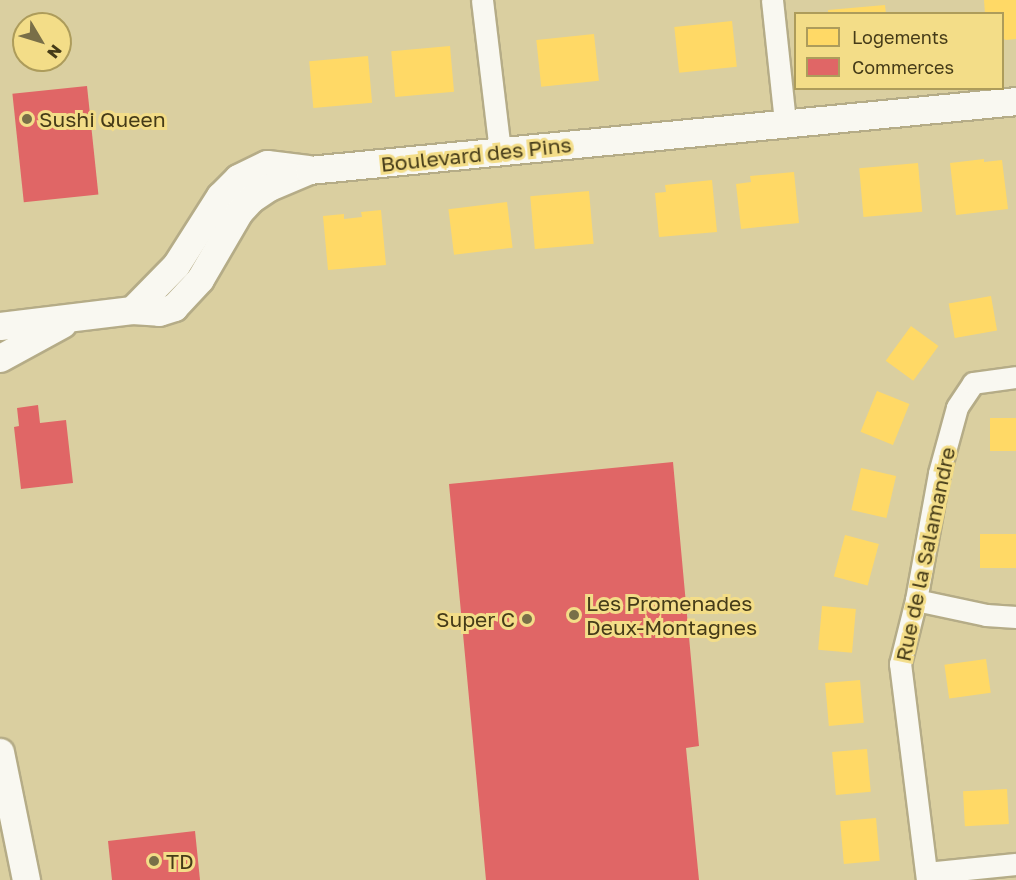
<!DOCTYPE html>
<style>
body{margin:0}
#map{position:relative;width:1016px;height:880px;overflow:hidden;background:#dacfa0;font-family:"Golos Text",sans-serif}
div>[style]{position:absolute}
.homes>*{inset:0;background:#ffd966;transform-origin:0 0}
.shops>*{inset:0;background:#e06666;transform-origin:0 0}
.roads{filter:drop-shadow(2px 0 #b5ac87) drop-shadow(-2px 0 #b5ac87) drop-shadow(0 2px #b5ac87) drop-shadow(0 -2px #b5ac87)}
.minor>*{height:21px;margin:-10.5px;padding:0 10.5px;transform-origin:10.5px;border-radius:10.5px;background:#f9f8f1}
.tertiary>*{height:27px;margin:-13.5px;padding:0 13.5px;transform-origin:13.5px;border-radius:13.5px;background:#f9f8f1}
.dots>*{width:16px;height:16px;translate:-50% -50%;box-sizing:border-box;border:3px solid #f3dd88;border-radius:50%}
span{translate:-50% -50%;white-space:nowrap;text-align:center;line-height:1.15;-webkit-text-stroke:6px #f3dd88;paint-order:stroke}
.poi-label{font-size:21px;color:#453b18}
.left{translate:0 -50%;text-align:left}
.right{translate:-100% -50%;text-align:right}
.street-label{font-size:21px;color:#453b18}
.legend{position:absolute;left:794px;top:12px;width:210px;height:78px;box-sizing:border-box;background:#f3dd88;border:2px solid #ad9c5b;margin:0;padding:8px 10px;list-style:none;font-size:18px;color:#453b18}
.legend li{display:flex;align-items:center;gap:12px;height:30px}
.legend b{width:30px;border:2px solid #ad9c5b}
.north{position:absolute;left:12px;top:12px;width:60px;height:60px;box-sizing:border-box;background:#f3dd88;border:2px solid #ad9c5b;border-radius:50%;rotate:128deg;font-size:16px;font-weight:700;line-height:24px;text-align:center;color:#453b18}
.north::after{content:'';display:block;margin:auto;width:21px;height:27px;background:#796f48;clip-path:polygon(50% 0,100% 100%,50% 72%,0 100%)}
</style>
<div id="map">
<div class="homes">
<i style="clip-path:polygon(984px 0,1016px 0,1016px 39px,1006px 40px,1002px 38px,1002px 14px,985px 14px)"></i>
<i style="clip-path:polygon(885px 5px,886px 14px,828px 14px,828px 10px)"></i>
<i style="left:732px;top:21px;width:46px;height:58px;rotate:84deg"></i>
<i style="left:594px;top:34px;width:47px;height:58px;rotate:84deg"></i>
<i style="left:450px;top:46px;width:46px;height:59px;rotate:85deg"></i>
<i style="left:368px;top:56px;width:47px;height:59px;rotate:85deg"></i>
<i style="clip-path:polygon(984px 159px,984px 162px,1002px 160px,1008px 209px,956px 215px,950px 163px)"></i>
<i style="left:918px;top:163px;width:49px;height:59px;rotate:85deg"></i>
<i style="clip-path:polygon(794px 172px,799px 223px,741px 229px,736px 184px,751px 182px,750px 176px)"></i>
<i style="clip-path:polygon(712px 180px,717px 232px,659px 237px,655px 193px,666px 192px,665px 185px)"></i>
<i style="left:589px;top:191px;width:53px;height:59px;rotate:85deg"></i>
<i style="left:507px;top:202px;width:46px;height:59px;rotate:83deg"></i>
<i style="clip-path:polygon(381px 210px,386px 265px,328px 270px,323px 216px,344px 214px,344px 219px,362px 217px,361px 212px)"></i>
<i style="left:991px;top:296px;width:35px;height:43px;rotate:80deg"></i>
<i style="left:911px;top:326px;width:34px;height:43px;rotate:36deg"></i>
<i style="left:877px;top:391px;width:35px;height:44px;rotate:22deg"></i>
<i style="left:1016px;top:418px;width:33px;height:26px;rotate:90deg"></i>
<i style="left:861px;top:468px;width:36px;height:43px;rotate:13deg"></i>
<i style="left:1016px;top:534px;width:34px;height:36px;rotate:90deg"></i>
<i style="left:845px;top:535px;width:35px;height:43px;rotate:15deg"></i>
<i style="left:822px;top:606px;width:34px;height:44px;rotate:5deg"></i>
<i style="left:986px;top:659px;width:34px;height:42px;rotate:82deg"></i>
<i style="left:860px;top:680px;width:43px;height:35px;rotate:85deg"></i>
<i style="left:867px;top:749px;width:43px;height:35px;rotate:85deg"></i>
<i style="left:1007px;top:789px;width:35px;height:44px;rotate:87deg"></i>
<i style="left:876px;top:818px;width:43px;height:36px;rotate:85deg"></i>
</div>
<div class="shops">
<i style="left:87px;top:86px;width:109px;height:75px;rotate:84deg"></i>
<i style="clip-path:polygon(38px 405px,40px 423px,66px 420px,73px 483px,21px 489px,14px 427px,19px 426px,17px 408px)"></i>
<i style="clip-path:polygon(673px 462px,699px 746px,686px 748px,699px 880px,486px 880px,449px 484px)"></i>
<i style="clip-path:polygon(195px 831px,200px 880px,112px 880px,108px 841px)"></i>
</div>
<div class="roads">
<div class="minor">
<i style="left:482px;top:0;width:152px;rotate:83.2deg"></i>
<i style="left:772px;top:0;width:123px;rotate:83.9deg"></i>
<i style="left:916px;top:600px;width:72px;rotate:12.1deg"></i>
<i style="left:986px;top:615px;width:30px;rotate:4deg"></i>
<i style="left:927px;top:873px;width:89px;rotate:-5.8deg"></i>
<i style="left:927px;top:880px;width:218px;rotate:-97.1deg"></i>
<i style="left:900px;top:664px;width:66px;rotate:-76deg"></i>
<i style="left:916px;top:600px;width:129px;rotate:-79.7deg"></i>
<i style="left:939px;top:473px;width:68px;rotate:-74.7deg"></i>
<i style="left:957px;top:407px;width:29px;rotate:-56deg"></i>
<i style="left:973px;top:383px;width:43px;rotate:-7.9deg"></i>
</div>
<div class="tertiary">
<i style="left:132px;top:310px;width:63px;rotate:-45.6deg"></i>
<i style="left:176px;top:265px;width:82px;rotate:-57.5deg"></i>
<i style="left:220px;top:196px;width:25px;rotate:-45deg"></i>
<i style="left:238px;top:178px;width:32px;rotate:-26deg"></i>
<i style="left:267px;top:164px;width:41px;rotate:7deg"></i>
<i style="left:0;top:326px;width:133px;rotate:-6.9deg"></i>
<i style="left:132px;top:310px;width:27px;rotate:4deg"></i>
<i style="left:159px;top:312px;width:16px;rotate:-18deg"></i>
<i style="left:174px;top:307px;width:38px;rotate:-47deg"></i>
<i style="left:200px;top:279px;width:78px;rotate:-59.8deg"></i>
<i style="left:239px;top:212px;width:18px;rotate:-47deg"></i>
<i style="left:251px;top:199px;width:22px;rotate:-34deg"></i>
<i style="left:269px;top:187px;width:43px;rotate:-23deg"></i>
<i style="left:309px;top:170px;width:710px;rotate:-5.57deg"></i>
<i style="left:0;top:358px;width:71px;rotate:-28.7deg"></i>
<i style="left:0;top:752px;width:131px;rotate:78.5deg"></i>
</div>
</div>
<div class="dots">
<i style="left:27px;top:119px;background:#796f48"></i>
<i style="left:574px;top:615px;background:#796f48"></i>
<i style="left:527px;top:619px;background:#796f48"></i>
<i style="left:154px;top:861px;background:#796f48"></i>
</div>
<div class="poi-label">
<span class="left" style="left:39px;top:119px">Sushi Queen</span>
<span class="left" style="left:586px;top:615px">Les Promenades<br>Deux-Montagnes</span>
<span class="right" style="left:515px;top:619px">Super C</span>
<span class="left" style="left:166px;top:861px">TD</span>
</div>
<div class="street-label">
<span style="left:476px;top:154px;rotate:-6deg">Boulevard des Pins</span>
<span style="left:925px;top:554px;rotate:-78deg">Rue de la Salamandre</span>
</div>
<ul class="legend">
<li><b style="height:16px;background:#ffd966"></b>Logements</li>
<li><b style="height:16px;background:#e06666"></b>Commerces</li>
</ul>
<div class="north">N</div>
</div>
